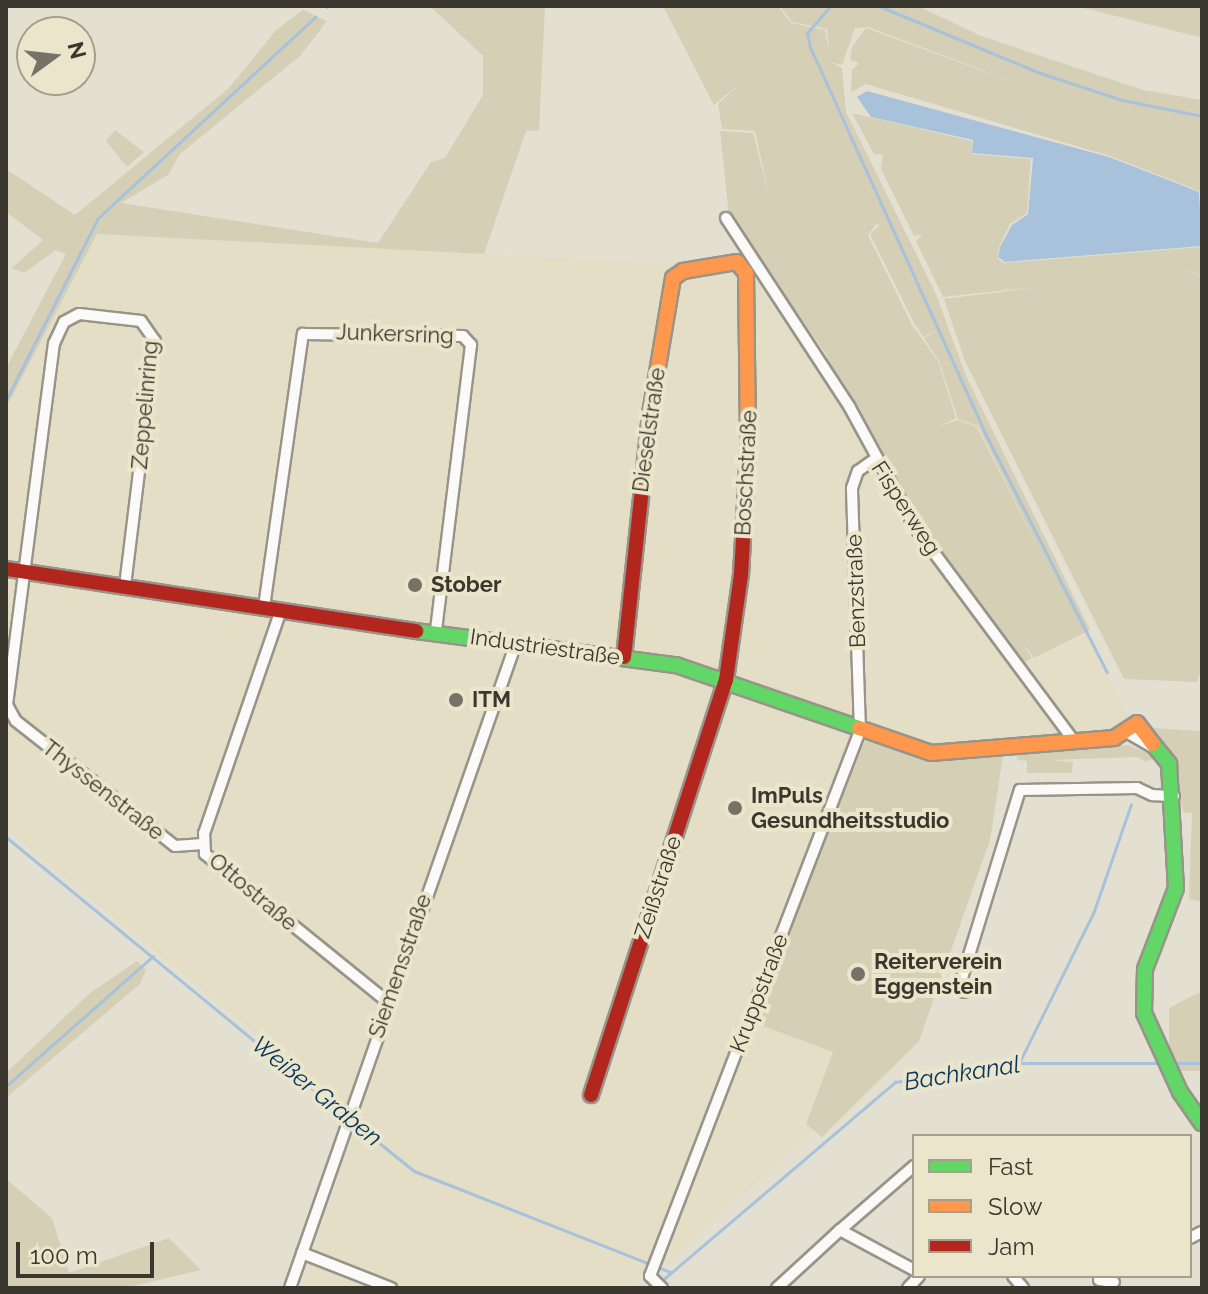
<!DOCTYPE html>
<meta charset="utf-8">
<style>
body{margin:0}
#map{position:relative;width:1208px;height:1294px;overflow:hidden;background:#e3e0d2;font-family:Raleway,sans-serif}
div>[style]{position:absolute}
.built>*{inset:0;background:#e3dec5}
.green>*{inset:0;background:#d4cfb5}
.water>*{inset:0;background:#a7c2da}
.stream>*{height:3px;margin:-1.5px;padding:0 1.5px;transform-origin:1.5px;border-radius:1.5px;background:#a7c2da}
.roads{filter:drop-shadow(2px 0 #97948a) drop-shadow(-2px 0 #97948a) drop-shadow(0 2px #97948a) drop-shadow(0 -2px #97948a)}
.street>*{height:10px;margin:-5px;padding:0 5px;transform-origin:5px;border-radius:5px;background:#fbfaf8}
.fast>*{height:14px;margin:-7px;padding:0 7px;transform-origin:7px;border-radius:7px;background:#63d668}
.slow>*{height:14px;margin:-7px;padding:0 7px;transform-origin:7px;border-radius:7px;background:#ff974d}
.jam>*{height:14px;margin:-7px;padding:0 7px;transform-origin:7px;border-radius:7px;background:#b3261e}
.dots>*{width:22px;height:22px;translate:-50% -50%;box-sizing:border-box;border:4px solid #eae5cb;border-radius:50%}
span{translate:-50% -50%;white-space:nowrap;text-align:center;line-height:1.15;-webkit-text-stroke:8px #eae5cb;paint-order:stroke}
.street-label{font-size:22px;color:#3a382e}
.poi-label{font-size:22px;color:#3a382e;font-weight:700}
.left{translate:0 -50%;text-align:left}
.water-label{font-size:24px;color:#06355b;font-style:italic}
.frame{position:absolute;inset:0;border:8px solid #3a382e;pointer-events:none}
.legend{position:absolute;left:912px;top:1134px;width:280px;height:144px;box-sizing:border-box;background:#eae5cb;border:2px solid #a4a08c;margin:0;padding:10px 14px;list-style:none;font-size:24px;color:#3a382e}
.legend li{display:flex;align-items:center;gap:16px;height:40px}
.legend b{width:40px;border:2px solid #a4a08c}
.north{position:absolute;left:16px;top:16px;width:80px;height:80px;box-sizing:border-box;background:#eae5cb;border:2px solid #a4a08c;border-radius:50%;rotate:75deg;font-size:22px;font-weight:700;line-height:32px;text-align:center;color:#3a382e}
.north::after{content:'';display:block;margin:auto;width:28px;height:36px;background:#757367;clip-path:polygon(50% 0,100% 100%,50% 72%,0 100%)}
.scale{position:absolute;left:16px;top:1242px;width:138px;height:36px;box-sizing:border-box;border:4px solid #3a382e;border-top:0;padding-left:10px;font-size:24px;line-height:28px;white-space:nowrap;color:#3a382e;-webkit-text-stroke:6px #eae5cb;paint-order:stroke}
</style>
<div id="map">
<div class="built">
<i style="clip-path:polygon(97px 234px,665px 263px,736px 253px,847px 411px,874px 475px,916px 539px,1013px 669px,1086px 635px,1129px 717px,1121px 727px,940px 761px,865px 742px,756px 1023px,833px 1052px,805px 1124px,813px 1131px,669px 1264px,651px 1257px,643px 1276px,630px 1288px,301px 1288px,359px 1118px,6px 829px,6px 408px)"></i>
</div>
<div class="green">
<i style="clip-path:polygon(430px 6px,545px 6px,539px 130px,526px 131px,484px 254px,97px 234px,6px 408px,6px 368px,66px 254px,56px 250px,24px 273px,12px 268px,43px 240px,6px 212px,6px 169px,75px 215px,229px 88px,276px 30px,303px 10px,327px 21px,301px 55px,180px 154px,168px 175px,121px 203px,378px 243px,431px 162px,445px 158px,483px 95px,483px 56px)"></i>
<i style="clip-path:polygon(evenodd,663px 6px,778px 6px,791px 23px,825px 30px,829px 53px,827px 29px,792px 22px,780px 6px,918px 6px,981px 36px,1143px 90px,1202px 100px,1202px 192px,1110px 156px,866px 84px,851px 92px,852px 70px,859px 63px,850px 60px,852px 47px,866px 28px,1046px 94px,868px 27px,855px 28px,842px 65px,830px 62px,842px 68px,846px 112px,936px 294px,966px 376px,1090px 630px,1034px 658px,1021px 641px,1032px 658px,1021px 664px,917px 523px,825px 361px,828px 357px,729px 216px,720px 131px,753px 133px,769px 195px,755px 131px,722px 129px,718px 104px,743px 81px,714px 105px,663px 6px,877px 223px,879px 226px,870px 234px,914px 323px,923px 337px,940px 329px,924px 338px,939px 361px,958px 419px,978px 426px,1050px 572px,977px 427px,958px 420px,938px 427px,956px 418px,938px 361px,912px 325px,868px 235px,877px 223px)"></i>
<i style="clip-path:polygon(1076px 6px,1202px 6px,1202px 37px,1195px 36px)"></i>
<i style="clip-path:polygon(852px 113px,972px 141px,972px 154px,1031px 159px,1027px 213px,1010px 224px,999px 247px,997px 258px,1004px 263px,1202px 247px,1202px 277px,1176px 265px,1202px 278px,1202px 667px,1197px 682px,1124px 679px,965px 361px,944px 299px,1039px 287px,1007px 290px,1006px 284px,1006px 290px,943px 297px,916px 241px,923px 234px,914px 236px,881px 169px,883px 154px,874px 154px)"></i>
<i style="clip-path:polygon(115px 130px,144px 152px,127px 167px,106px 141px)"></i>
<i style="clip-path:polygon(1153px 728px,1202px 731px,1202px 902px,1189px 899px,1192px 813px,1183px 812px,1174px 755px)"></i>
<i style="clip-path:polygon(865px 741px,940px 761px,1003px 756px,990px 840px,919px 1041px,822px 1137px,806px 1124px,833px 1052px,755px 1023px,803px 890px)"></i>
<i style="clip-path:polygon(1128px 745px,1157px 757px,1146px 762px,1138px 757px,1050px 760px,1073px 762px,1072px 773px,1027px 773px,1027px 761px,1018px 760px,1015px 753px)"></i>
<i style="clip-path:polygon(137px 961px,146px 970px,140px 984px,6px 1098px,6px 1073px,90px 993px)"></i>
<i style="clip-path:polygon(1198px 993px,1202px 994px,1202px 1071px,1178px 1071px,1169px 1052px,1169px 1008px)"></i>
<i style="clip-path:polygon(6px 1179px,52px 1218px,69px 1273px,169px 1238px,201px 1270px,125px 1288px,6px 1288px)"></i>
</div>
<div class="water">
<i style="clip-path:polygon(867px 91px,1109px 157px,1199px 192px,1202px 246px,1005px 262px,998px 257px,1000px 247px,1012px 225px,1028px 214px,1033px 158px,972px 153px,973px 140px,871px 117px,857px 97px)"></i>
</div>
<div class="stream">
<i style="left:830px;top:6px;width:35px;rotate:130deg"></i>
<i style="left:807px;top:33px;width:14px;rotate:78deg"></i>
<i style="left:810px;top:47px;width:426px;rotate:65.6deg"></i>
<i style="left:986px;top:435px;width:266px;rotate:63deg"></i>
<i style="left:879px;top:6px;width:174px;rotate:22.6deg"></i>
<i style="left:1040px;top:73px;width:86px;rotate:18.2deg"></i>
<i style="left:1122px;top:100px;width:82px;rotate:11.3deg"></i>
<i style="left:327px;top:7px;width:1px;rotate:-45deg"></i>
<i style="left:6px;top:400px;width:204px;rotate:-63.2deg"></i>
<i style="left:98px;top:218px;width:296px;rotate:-42.8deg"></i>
<i style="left:6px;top:837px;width:440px;rotate:39.4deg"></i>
<i style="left:1019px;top:1063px;width:169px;rotate:-63.7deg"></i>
<i style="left:1094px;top:911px;width:113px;rotate:-70.9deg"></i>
<i style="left:1171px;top:1063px;width:31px"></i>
<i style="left:6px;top:1086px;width:196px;rotate:-41.5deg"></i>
<i style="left:352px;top:1121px;width:80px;rotate:38.9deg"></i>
<i style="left:414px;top:1171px;width:275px;rotate:21.5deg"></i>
<i style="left:653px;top:1288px;width:318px;rotate:-40.4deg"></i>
<i style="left:895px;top:1082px;width:125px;rotate:-8.7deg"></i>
<i style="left:1019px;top:1063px;width:141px"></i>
</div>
<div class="roads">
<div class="street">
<i style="left:726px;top:218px;width:225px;rotate:56.8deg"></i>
<i style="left:849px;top:406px;width:138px;rotate:61.4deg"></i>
<i style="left:915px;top:527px;width:267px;rotate:53.4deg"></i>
<i style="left:125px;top:586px;width:247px;rotate:-83deg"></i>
<i style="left:155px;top:341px;width:24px;rotate:-125deg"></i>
<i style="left:141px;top:321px;width:62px;rotate:-173.6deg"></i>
<i style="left:79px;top:314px;width:17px;rotate:152deg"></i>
<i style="left:64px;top:322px;width:23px;rotate:115deg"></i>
<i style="left:54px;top:343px;width:365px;rotate:97.4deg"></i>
<i style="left:7px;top:705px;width:18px;rotate:61deg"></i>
<i style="left:16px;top:721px;width:202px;rotate:38.2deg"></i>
<i style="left:175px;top:846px;width:28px;rotate:-4deg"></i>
<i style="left:264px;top:607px;width:276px;rotate:-81.9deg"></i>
<i style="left:303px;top:334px;width:160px;rotate:0.7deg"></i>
<i style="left:463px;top:336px;width:12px;rotate:48deg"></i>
<i style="left:471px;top:345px;width:289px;rotate:97deg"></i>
<i style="left:281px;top:610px;width:236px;rotate:109deg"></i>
<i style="left:204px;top:833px;width:21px;rotate:87deg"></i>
<i style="left:205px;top:854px;width:235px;rotate:39deg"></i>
<i style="left:1128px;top:733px;width:34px;rotate:30deg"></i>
<i style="left:964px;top:992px;width:14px;rotate:-98deg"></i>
<i style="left:962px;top:978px;width:197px;rotate:-72.9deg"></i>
<i style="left:1020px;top:790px;width:117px;rotate:-1deg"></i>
<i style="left:1137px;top:788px;width:17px;rotate:25deg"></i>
<i style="left:1152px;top:795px;width:22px;rotate:3deg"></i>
<i style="left:914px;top:1166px;width:98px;rotate:139.1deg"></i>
<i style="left:840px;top:1230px;width:84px;rotate:28.4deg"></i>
<i style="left:1190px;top:1238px;width:13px;rotate:-27deg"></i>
<i style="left:302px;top:1253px;width:96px;rotate:21.5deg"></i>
<i style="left:1013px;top:1276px;width:16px;rotate:50deg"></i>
<i style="left:1099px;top:1280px;width:15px;rotate:8deg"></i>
<i style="left:290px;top:1288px;width:680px;rotate:-70.69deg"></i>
<i style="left:662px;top:1288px;width:17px;rotate:-135deg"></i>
<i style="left:650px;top:1276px;width:584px;rotate:-68.93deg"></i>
<i style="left:860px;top:731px;width:243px;rotate:-91.9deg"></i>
<i style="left:852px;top:488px;width:18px;rotate:-71deg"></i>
<i style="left:858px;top:471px;width:19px;rotate:-35deg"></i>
<i style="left:777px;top:1288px;width:86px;rotate:-42.6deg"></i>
<i style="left:908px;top:1288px;width:16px;rotate:-47deg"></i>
</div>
<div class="fast">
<i style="left:416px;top:631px;width:262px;rotate:7.5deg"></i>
<i style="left:676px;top:665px;width:194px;rotate:19deg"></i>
<i style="left:1153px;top:744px;width:26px;rotate:51deg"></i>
<i style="left:1169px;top:764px;width:124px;rotate:86.8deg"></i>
<i style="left:1176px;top:888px;width:87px;rotate:110.9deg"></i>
<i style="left:1145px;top:969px;width:44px;rotate:91.3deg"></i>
<i style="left:1144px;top:1013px;width:87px;rotate:65.5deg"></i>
<i style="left:1180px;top:1092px;width:38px;rotate:55deg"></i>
</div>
<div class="slow">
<i style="left:650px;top:414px;width:138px;rotate:-80.4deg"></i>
<i style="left:673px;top:278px;width:12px;rotate:-35deg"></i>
<i style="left:683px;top:271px;width:55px;rotate:-9.5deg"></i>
<i style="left:737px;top:262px;width:14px;rotate:51deg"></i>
<i style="left:746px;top:273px;width:176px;rotate:89.3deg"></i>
<i style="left:859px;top:728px;width:76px;rotate:19.1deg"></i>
<i style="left:931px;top:753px;width:184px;rotate:-4.7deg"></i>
<i style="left:1114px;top:738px;width:27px;rotate:-33deg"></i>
<i style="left:1137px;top:723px;width:26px;rotate:53deg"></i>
</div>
<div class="jam">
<i style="left:6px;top:569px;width:415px;rotate:8.6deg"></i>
<i style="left:624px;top:657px;width:244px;rotate:-83.9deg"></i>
<i style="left:591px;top:1095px;width:436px;rotate:-72deg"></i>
<i style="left:726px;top:680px;width:106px;rotate:-81.9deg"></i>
<i style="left:741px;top:575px;width:126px;rotate:-86.8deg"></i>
</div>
</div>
<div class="dots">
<i style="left:415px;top:585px;background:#757367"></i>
<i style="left:456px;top:700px;background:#757367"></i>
<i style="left:735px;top:808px;background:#757367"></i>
<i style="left:858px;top:974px;background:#757367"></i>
</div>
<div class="street-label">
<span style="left:395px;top:334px;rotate:2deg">Junkersring</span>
<span style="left:145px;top:405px;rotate:-85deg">Zeppelinring</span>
<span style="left:649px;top:430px;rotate:-82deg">Dieselstraße</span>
<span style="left:746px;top:473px;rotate:-87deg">Boschstraße</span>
<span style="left:906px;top:508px;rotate:57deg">Fisperweg</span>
<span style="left:856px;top:591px;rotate:-92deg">Benzstraße</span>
<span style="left:545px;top:647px;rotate:8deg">Industriestraße</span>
<span style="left:103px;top:790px;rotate:38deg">Thyssenstraße</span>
<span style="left:658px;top:887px;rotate:-72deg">Zeißstraße</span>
<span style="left:253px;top:892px;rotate:40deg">Ottostraße</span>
<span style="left:400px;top:966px;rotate:-71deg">Siemensstraße</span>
<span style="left:759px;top:993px;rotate:-69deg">Kruppstraße</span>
</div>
<div class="poi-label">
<span class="left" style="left:431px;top:585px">Stober</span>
<span class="left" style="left:472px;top:700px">ITM</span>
<span class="left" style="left:751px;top:808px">ImPuls<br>Gesundheitsstudio</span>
<span class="left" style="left:874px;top:974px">Reiterverein<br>Eggenstein</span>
</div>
<div class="water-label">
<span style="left:962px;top:1073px;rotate:-9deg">Bachkanal</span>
<span style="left:317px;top:1091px;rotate:39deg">Weißer Graben</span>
</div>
<div class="frame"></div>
<ul class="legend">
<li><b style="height:10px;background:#63d668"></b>Fast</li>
<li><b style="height:10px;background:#ff974d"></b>Slow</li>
<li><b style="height:10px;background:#b3261e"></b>Jam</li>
</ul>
<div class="north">N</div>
<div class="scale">100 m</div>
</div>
